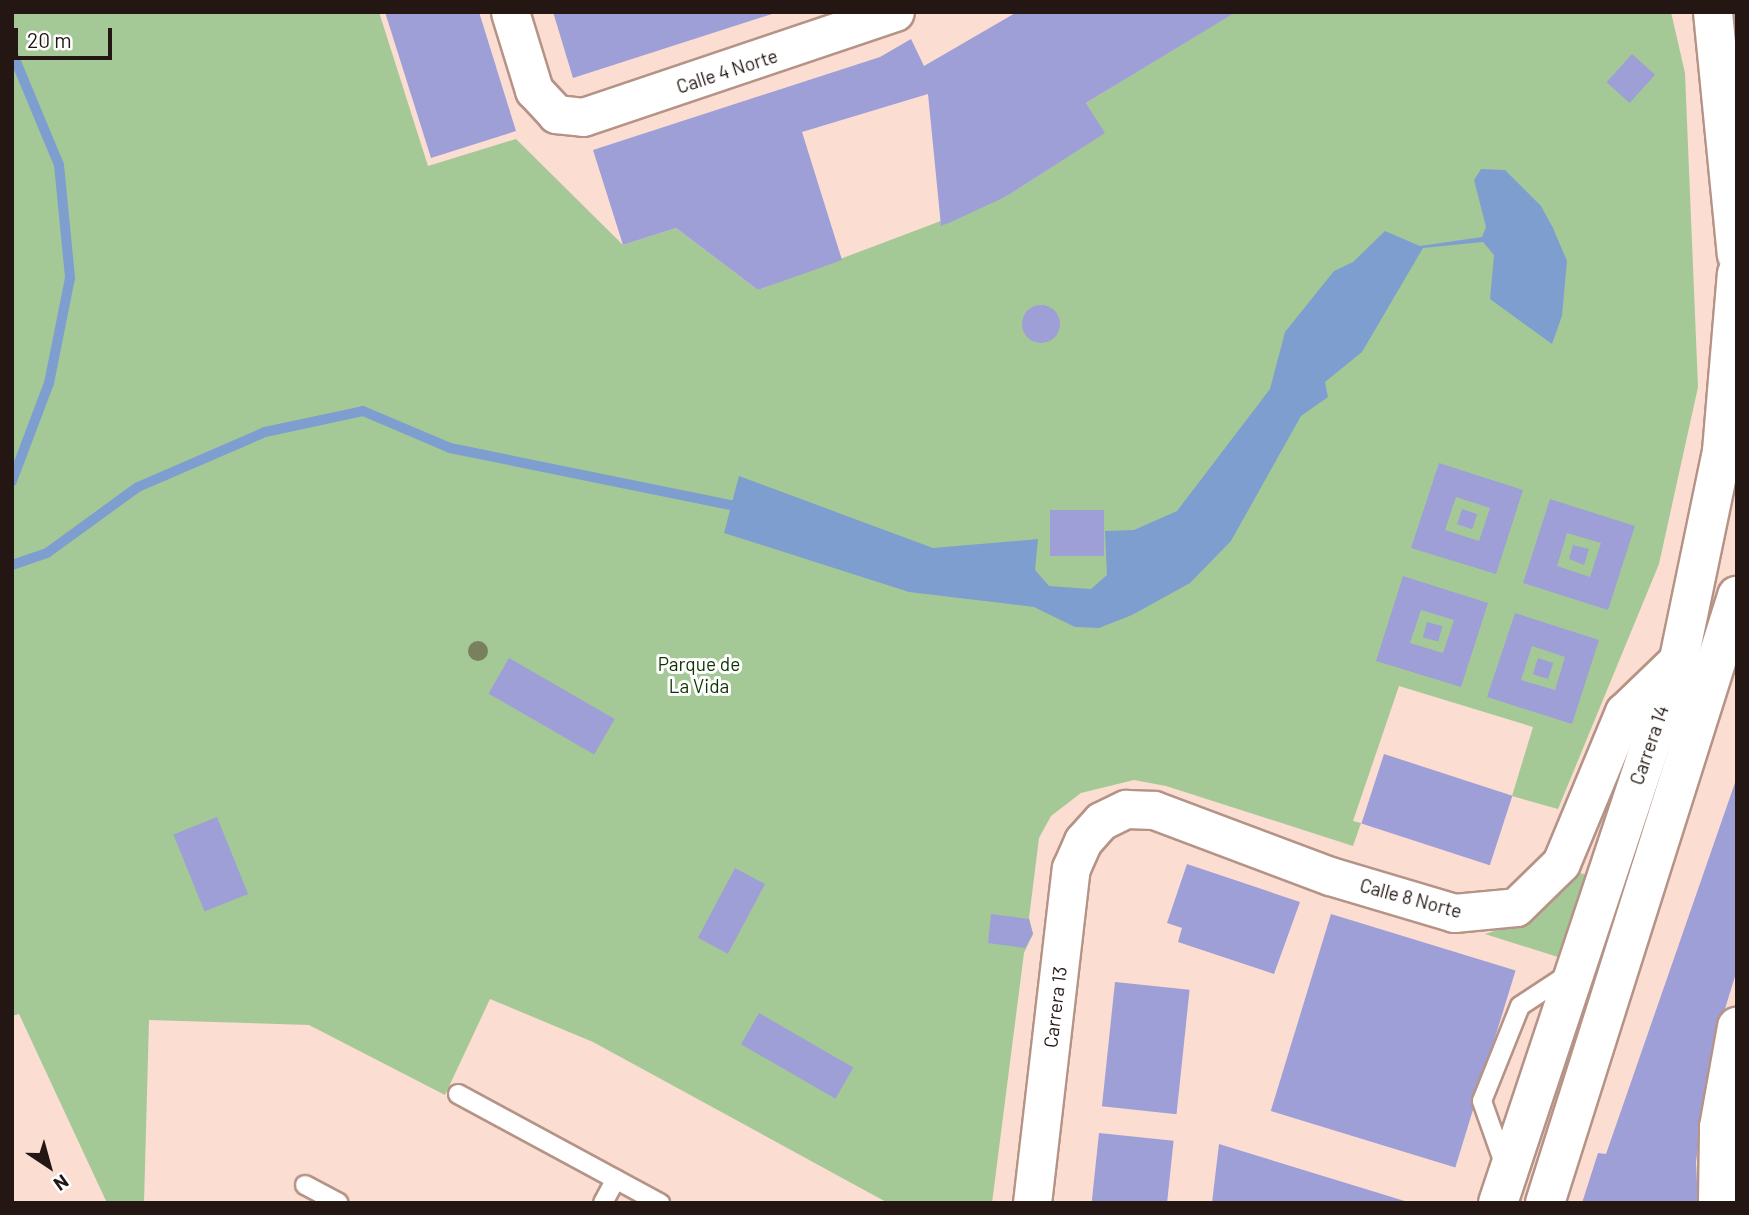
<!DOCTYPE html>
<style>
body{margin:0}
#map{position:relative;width:1749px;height:1215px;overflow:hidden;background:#fbddd2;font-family:Barlow,sans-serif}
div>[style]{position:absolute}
.green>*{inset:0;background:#a4c997}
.water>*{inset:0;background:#7f9ed0}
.stream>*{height:10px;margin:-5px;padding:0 5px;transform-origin:5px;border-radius:5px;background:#7f9ed0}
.building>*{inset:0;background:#9e9fd7;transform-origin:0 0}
.round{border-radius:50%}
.roads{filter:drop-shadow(2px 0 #b59386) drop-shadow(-2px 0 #b59386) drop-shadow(0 2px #b59386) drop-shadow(0 -2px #b59386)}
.lane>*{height:18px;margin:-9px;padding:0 9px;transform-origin:9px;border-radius:9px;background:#fff}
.street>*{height:37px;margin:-18.5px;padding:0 18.5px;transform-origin:18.5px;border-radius:18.5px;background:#fff}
.secondary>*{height:38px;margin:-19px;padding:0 19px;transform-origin:19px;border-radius:19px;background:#fff}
.trees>*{width:20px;height:20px;margin:-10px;border-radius:50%;background:#79805e}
span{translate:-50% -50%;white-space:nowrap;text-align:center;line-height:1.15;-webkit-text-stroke:6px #fff;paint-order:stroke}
.street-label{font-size:19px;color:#241713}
.park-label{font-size:19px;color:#0f3400}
.frame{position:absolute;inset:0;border:14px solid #241713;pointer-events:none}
.north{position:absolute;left:14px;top:1131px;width:70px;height:70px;-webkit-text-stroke:5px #fff;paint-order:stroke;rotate:144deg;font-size:19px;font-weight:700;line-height:28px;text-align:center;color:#241713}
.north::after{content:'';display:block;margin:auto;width:24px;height:32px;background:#241713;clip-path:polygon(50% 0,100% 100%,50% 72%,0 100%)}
.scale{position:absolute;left:14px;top:28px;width:98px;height:32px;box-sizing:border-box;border:4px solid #241713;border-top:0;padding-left:9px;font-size:21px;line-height:24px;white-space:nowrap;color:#241713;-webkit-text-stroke:5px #fff;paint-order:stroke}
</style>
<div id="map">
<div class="green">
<i style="clip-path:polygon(12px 12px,379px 12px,428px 166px,516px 139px,623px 245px,676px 228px,758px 290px,1007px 196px,1104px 133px,1086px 103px,1235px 12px,1671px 12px,1685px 73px,1698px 387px,1659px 564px,1558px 809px,1512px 796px,1533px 727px,1399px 686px,1353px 821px,1361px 823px,1353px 846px,1166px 786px,1134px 780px,1081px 793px,1051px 816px,1039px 838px,1029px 918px,1033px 934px,1024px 953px,992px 1203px,888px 1203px,593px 1042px,490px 999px,445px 1095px,309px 1025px,149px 1020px,144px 1203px,107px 1203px,19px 1014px,12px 1016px)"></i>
<i style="clip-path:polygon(1573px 871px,1587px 875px,1558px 957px,1485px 934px,1523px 922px)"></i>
</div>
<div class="water">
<i style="clip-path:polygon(1481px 169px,1505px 170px,1541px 206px,1553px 228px,1567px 261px,1562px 316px,1552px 344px,1490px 299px,1494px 255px,1483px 242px,1423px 248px,1362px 352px,1325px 382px,1328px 397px,1301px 416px,1231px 541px,1190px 583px,1132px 615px,1099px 628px,1075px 627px,1034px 607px,909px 592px,724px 533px,739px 476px,933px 548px,1038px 539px,1035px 570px,1049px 586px,1091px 589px,1107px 575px,1105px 531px,1134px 530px,1177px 511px,1270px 389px,1285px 332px,1334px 271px,1353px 262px,1385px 231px,1420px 246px,1482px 237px,1486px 227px,1474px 180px)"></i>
</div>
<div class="stream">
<i style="left:12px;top:52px;width:122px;rotate:67.4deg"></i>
<i style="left:59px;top:165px;width:114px;rotate:84.4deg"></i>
<i style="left:70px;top:278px;width:107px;rotate:101.3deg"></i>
<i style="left:49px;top:383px;width:105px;rotate:110.7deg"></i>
<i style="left:12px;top:565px;width:37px;rotate:-19deg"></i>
<i style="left:47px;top:553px;width:112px;rotate:-36deg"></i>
<i style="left:138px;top:487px;width:138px;rotate:-23.4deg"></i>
<i style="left:265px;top:432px;width:100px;rotate:-12.1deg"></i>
<i style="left:363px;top:411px;width:95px;rotate:23deg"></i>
<i style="left:450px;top:448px;width:287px;rotate:11.5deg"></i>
</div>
<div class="building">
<i style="clip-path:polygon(385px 12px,479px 12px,516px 131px,431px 158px)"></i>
<i style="clip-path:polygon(553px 12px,775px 12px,775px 13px,573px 78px)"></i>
<i style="clip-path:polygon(1017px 12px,1236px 12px,1086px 103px,1105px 133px,1007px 196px,951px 222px,941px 226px,928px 94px,802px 132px,842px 260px,758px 290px,676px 228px,623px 245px,593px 150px,880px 57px,911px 39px,924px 66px)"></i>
<i style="left:1632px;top:54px;width:31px;height:38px;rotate:42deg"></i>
<i class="round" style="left:1022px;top:305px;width:38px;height:38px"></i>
<i style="clip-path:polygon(evenodd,1439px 463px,1523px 490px,1496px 574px,1411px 548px,1439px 463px,1456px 497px,1490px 508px,1479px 541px,1445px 530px,1456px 497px)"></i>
<i style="clip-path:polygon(evenodd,1550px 499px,1635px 526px,1608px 610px,1523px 583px,1550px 499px,1567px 533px,1601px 543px,1590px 577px,1557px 566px,1567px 533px)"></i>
<i style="left:1462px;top:509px;width:16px;height:16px;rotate:18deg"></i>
<i style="left:1050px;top:510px;width:54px;height:46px"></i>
<i style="clip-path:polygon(1573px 545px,1589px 549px,1584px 565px,1569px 559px)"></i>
<i style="clip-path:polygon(evenodd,1403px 576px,1488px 603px,1461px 687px,1376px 661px,1403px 576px,1421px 610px,1454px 620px,1443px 653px,1410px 643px,1421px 610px)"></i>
<i style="clip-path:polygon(evenodd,1515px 613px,1599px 640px,1572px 724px,1487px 697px,1515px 613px,1532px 646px,1565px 657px,1555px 690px,1521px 680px,1532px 646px)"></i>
<i style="left:1427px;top:622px;width:16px;height:16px;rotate:15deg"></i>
<i style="left:509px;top:658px;width:122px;height:41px;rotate:30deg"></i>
<i style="left:1538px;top:658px;width:16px;height:17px;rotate:18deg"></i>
<i style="left:1384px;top:754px;width:135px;height:73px;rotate:18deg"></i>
<i style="clip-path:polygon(1737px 777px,1737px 970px,1711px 1054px,1696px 1162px,1698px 1203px,1582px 1203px,1598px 1153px,1606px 1154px)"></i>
<i style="left:217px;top:817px;width:83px;height:47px;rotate:68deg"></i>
<i style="clip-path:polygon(1187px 864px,1300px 902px,1274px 974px,1178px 942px,1182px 928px,1167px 923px)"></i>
<i style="left:735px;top:868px;width:34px;height:79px;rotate:28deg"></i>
<i style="clip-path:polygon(991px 914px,1029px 919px,1033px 934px,1025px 948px,988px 943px)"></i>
<i style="left:1331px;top:914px;width:193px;height:206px;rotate:17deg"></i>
<i style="left:1115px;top:982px;width:75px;height:125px;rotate:6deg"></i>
<i style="left:759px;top:1013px;width:109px;height:36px;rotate:30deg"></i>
<i style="left:1099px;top:1133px;width:75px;height:70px;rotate:6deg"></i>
<i style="clip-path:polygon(1219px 1144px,1408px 1202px,1408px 1203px,1212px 1203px)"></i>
</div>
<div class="roads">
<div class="lane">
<i style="left:458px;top:1094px;width:230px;rotate:28.4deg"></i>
<i style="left:1505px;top:1166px;width:69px;rotate:-109.5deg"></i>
<i style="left:1482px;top:1101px;width:102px;rotate:-68.2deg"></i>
<i style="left:1520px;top:1006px;width:56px;rotate:-33.4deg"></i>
<i style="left:305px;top:1185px;width:38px;rotate:28deg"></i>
<i style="left:603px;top:1203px;width:27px;rotate:-62deg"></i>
</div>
<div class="street">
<i style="left:510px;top:12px;width:82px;rotate:72.9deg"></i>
<i style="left:534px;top:90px;width:33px;rotate:47deg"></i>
<i style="left:556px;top:114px;width:27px;rotate:6deg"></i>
<i style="left:583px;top:117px;width:329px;rotate:-18.6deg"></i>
<i style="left:1032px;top:1203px;width:337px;rotate:-83.4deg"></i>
<i style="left:1071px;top:868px;width:30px;rotate:-66deg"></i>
<i style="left:1083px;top:841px;width:27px;rotate:-48deg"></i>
<i style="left:1101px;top:821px;width:28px;rotate:-26deg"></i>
<i style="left:1126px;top:809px;width:28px;rotate:2deg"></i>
<i style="left:1154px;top:810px;width:188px;rotate:20.6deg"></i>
<i style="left:1330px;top:876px;width:129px;rotate:16.6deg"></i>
<i style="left:1454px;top:913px;width:62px;rotate:-5.5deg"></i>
<i style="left:1516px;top:907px;width:63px;rotate:-44.4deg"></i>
<i style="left:1561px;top:863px;width:164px;rotate:-67.4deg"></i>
<i style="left:1624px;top:712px;width:76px;rotate:-43.9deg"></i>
</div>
<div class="secondary">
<i style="left:1713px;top:12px;width:244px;rotate:84.4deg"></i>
<i style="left:1498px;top:1203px;width:573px;rotate:-71.6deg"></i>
<i style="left:1679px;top:659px;width:212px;rotate:-78.3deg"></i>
<i style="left:1722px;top:451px;width:178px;rotate:-85.2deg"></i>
<i style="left:1545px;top:1203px;width:637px;rotate:-72.45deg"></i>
<i style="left:1718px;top:1203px;width:76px;rotate:-89.2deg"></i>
<i style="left:1719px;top:1127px;width:102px;rotate:-79.8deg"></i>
</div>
</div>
<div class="trees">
<i style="left:478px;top:651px"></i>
</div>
<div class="street-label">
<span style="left:727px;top:71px;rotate:-18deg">Calle 4 Norte</span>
<span style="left:1649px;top:745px;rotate:-71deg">Carrera 14</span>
<span style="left:1411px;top:898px;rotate:15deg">Calle 8 Norte</span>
<span style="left:1055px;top:1007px;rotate:-83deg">Carrera 13</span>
</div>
<div class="park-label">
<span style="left:699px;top:675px">Parque de<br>La Vida</span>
</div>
<div class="frame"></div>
<div class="north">N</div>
<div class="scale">20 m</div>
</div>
